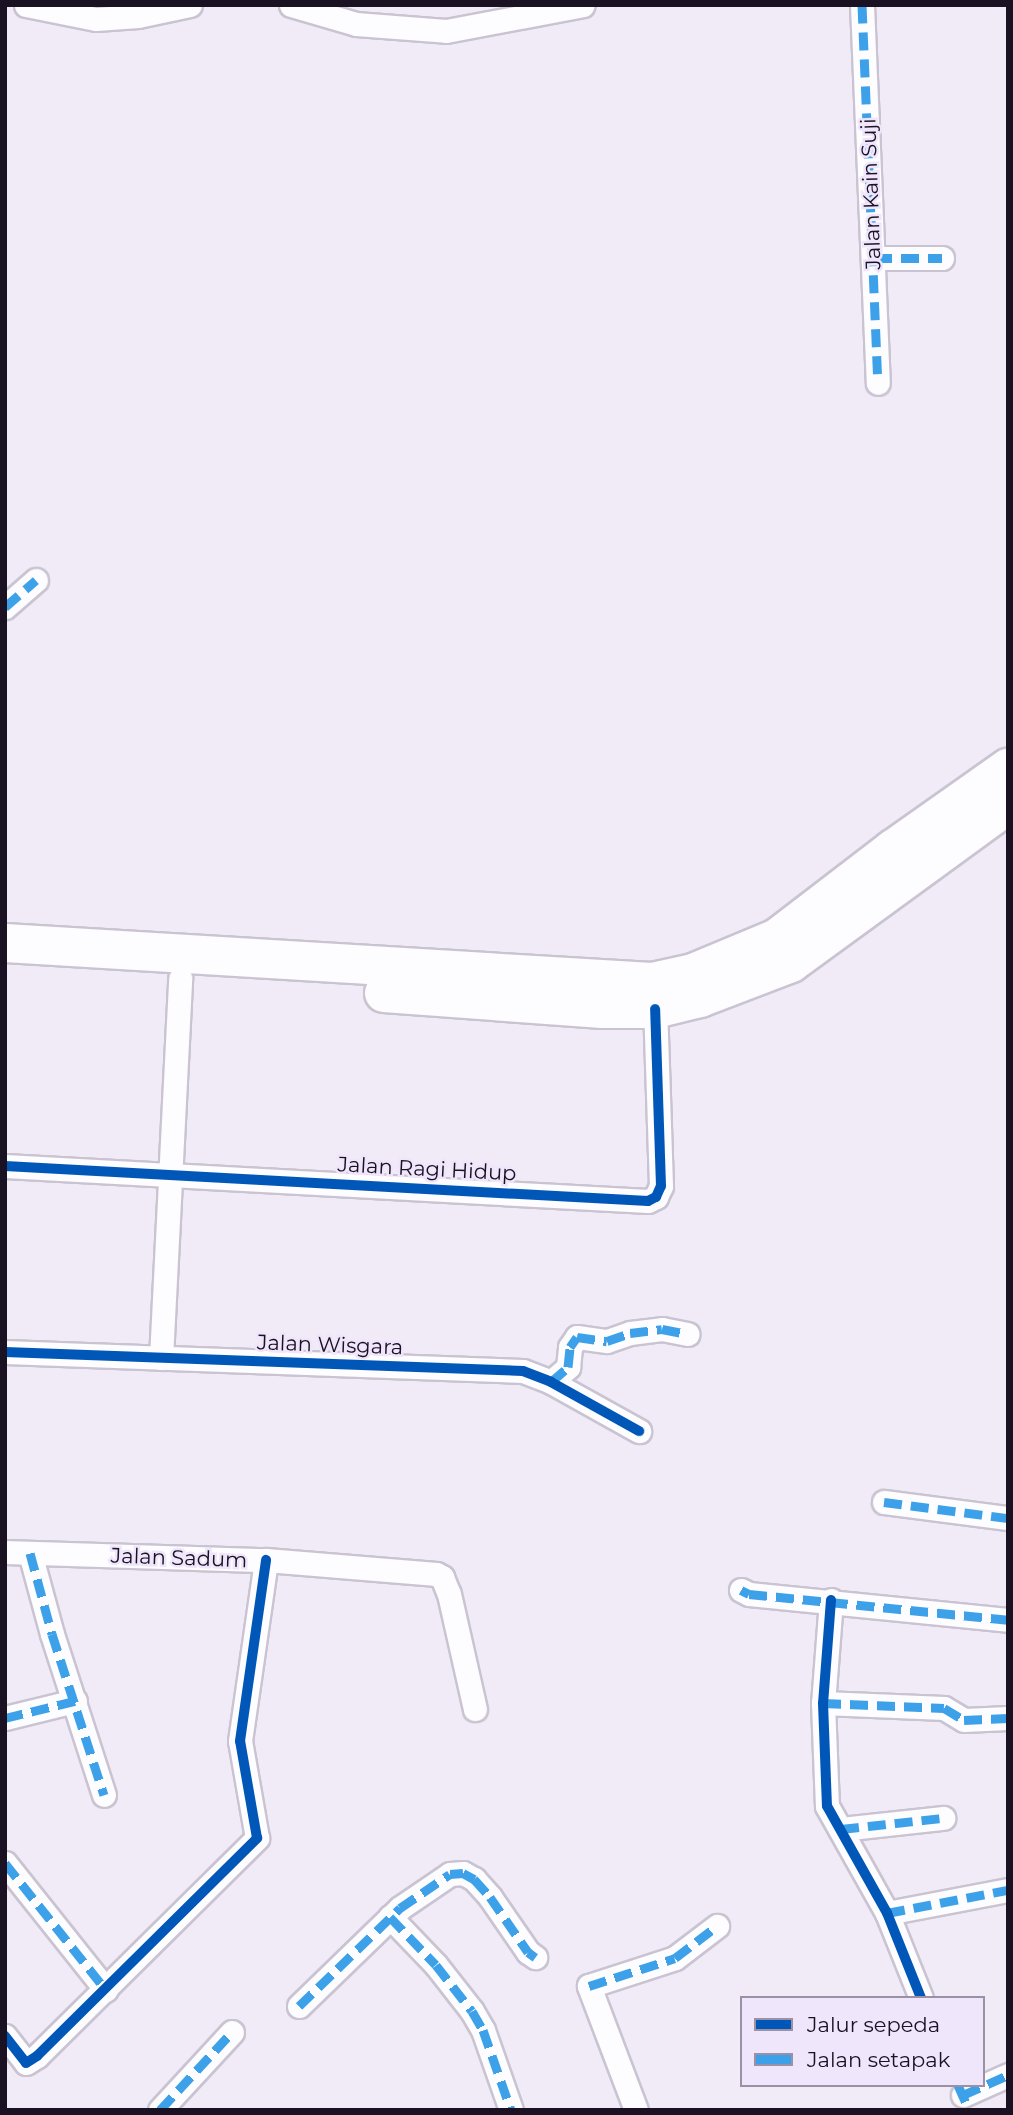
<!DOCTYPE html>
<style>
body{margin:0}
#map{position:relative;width:1013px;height:2115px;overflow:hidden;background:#f0ebf6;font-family:Montserrat,sans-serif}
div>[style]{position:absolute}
.roads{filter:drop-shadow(2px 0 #cac3d2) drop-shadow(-2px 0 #cac3d2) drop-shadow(0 2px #cac3d2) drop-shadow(0 -2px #cac3d2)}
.street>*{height:23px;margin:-11.5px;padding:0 11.5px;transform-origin:11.5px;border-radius:11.5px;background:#fdfcfe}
.highway>*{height:38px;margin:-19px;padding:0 19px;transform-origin:19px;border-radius:19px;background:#fdfcfe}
.quiet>*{height:9px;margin-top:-4.5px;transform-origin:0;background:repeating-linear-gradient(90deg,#3da1ea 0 18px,transparent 0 27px)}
.cycleway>*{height:10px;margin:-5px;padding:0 5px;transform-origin:5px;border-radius:5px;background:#0057b8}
span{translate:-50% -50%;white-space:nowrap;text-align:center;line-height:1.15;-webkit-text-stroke:5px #f0e6fb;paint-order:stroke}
.street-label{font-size:21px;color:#1a1123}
.frame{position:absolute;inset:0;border:7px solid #1a1123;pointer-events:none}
.legend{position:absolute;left:740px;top:1996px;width:245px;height:91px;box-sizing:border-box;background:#f0e6fb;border:2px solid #9a91a5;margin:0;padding:9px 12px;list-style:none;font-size:21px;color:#1a1123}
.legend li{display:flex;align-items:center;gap:14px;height:35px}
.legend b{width:35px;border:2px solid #9a91a5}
</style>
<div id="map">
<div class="roads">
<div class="street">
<i style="left:26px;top:5px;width:71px;rotate:11.3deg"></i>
<i style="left:96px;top:19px;width:42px;rotate:-4.1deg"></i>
<i style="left:138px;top:16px;width:53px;rotate:-11.9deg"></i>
<i style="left:291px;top:5px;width:68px;rotate:16.3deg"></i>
<i style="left:356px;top:24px;width:90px;rotate:4.4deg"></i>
<i style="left:446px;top:31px;width:139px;rotate:-10.7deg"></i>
<i style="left:862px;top:5px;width:378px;rotate:87.6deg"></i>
<i style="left:874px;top:258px;width:68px"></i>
<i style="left:5px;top:607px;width:41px;rotate:-41.1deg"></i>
<i style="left:5px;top:1166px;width:644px;rotate:3.12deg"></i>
<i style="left:648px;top:1201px;width:9px;rotate:-27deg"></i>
<i style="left:656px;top:1197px;width:12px;rotate:-66deg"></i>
<i style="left:661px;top:1186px;width:177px;rotate:-91.9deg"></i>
<i style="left:5px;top:1352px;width:518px;rotate:2.1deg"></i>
<i style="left:523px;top:1371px;width:30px;rotate:21deg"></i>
<i style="left:551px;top:1382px;width:101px;rotate:29.1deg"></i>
<i style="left:161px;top:1358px;width:380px;rotate:-87.1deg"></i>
<i style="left:551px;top:1382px;width:23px;rotate:-41deg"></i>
<i style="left:568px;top:1367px;width:20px;rotate:-84deg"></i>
<i style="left:570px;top:1347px;width:12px;rotate:-55deg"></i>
<i style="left:577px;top:1337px;width:30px;rotate:8deg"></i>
<i style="left:607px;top:1341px;width:24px;rotate:-19deg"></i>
<i style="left:630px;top:1333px;width:32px;rotate:-7deg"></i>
<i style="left:662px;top:1329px;width:26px;rotate:11deg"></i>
<i style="left:884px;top:1502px;width:125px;rotate:7.4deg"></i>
<i style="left:5px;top:1552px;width:261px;rotate:1.8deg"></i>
<i style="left:266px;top:1560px;width:171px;rotate:4.7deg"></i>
<i style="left:436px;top:1574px;width:7px;rotate:27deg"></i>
<i style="left:442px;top:1577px;width:18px;rotate:68deg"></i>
<i style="left:449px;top:1594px;width:118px;rotate:77.3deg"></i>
<i style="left:30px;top:1553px;width:84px;rotate:74.8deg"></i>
<i style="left:52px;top:1634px;width:169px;rotate:72.1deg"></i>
<i style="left:741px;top:1590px;width:9px;rotate:27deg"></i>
<i style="left:749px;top:1594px;width:260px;rotate:5.7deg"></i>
<i style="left:831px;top:1600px;width:103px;rotate:94.4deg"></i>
<i style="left:823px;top:1703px;width:103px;rotate:87.8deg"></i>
<i style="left:827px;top:1806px;width:123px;rotate:60.7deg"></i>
<i style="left:887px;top:1913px;width:92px;rotate:68.2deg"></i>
<i style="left:823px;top:1703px;width:121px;rotate:2.4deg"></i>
<i style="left:944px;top:1708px;width:23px;rotate:31deg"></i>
<i style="left:964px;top:1720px;width:44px;rotate:-2.6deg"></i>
<i style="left:5px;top:1718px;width:72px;rotate:-13.7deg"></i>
<i style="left:841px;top:1829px;width:103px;rotate:-6.2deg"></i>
<i style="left:5px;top:1863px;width:162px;rotate:51.5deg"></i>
<i style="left:887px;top:1913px;width:123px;rotate:-10.8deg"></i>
<i style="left:390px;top:1917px;width:66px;rotate:46.2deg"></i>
<i style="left:436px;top:1965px;width:58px;rotate:52deg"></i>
<i style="left:472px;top:2011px;width:22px;rotate:60deg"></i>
<i style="left:483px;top:2030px;width:85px;rotate:70.7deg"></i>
<i style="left:299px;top:2006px;width:141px;rotate:-44.1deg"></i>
<i style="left:400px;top:1908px;width:60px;rotate:-34.2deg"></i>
<i style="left:450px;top:1874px;width:13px;rotate:-4deg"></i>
<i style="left:463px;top:1873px;width:13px;rotate:29deg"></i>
<i style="left:474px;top:1879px;width:24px;rotate:48deg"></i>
<i style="left:490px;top:1897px;width:67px;rotate:55.4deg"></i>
<i style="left:528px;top:1952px;width:9px;rotate:36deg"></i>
<i style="left:5px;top:2036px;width:34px;rotate:52deg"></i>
<i style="left:26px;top:2063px;width:13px;rotate:-32deg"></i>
<i style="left:37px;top:2056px;width:310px;rotate:-44.7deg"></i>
<i style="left:257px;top:1838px;width:98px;rotate:-99.9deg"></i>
<i style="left:240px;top:1741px;width:183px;rotate:-81.8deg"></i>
<i style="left:963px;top:2095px;width:49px;rotate:-24deg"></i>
<i style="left:160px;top:2110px;width:106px;rotate:-47.3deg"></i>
<i style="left:636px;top:2110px;width:133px;rotate:-110.8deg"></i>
<i style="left:589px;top:1986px;width:90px;rotate:-18deg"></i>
<i style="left:675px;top:1958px;width:53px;rotate:-37.3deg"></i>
</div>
<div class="highway">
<i style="left:5px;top:943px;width:648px;rotate:3.45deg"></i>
<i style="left:652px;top:982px;width:42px;rotate:-12.4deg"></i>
<i style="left:693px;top:973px;width:91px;rotate:-22.6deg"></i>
<i style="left:777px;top:938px;width:146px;rotate:-37.5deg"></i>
<i style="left:893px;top:849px;width:141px;rotate:-35.2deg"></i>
<i style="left:384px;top:993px;width:219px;rotate:4.2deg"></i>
<i style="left:602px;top:1009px;width:53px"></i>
<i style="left:655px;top:1009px;width:46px;rotate:-13.7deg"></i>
<i style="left:700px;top:998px;width:97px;rotate:-21deg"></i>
<i style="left:791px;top:963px;width:268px;rotate:-36.1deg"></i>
</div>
</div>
<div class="quiet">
<i style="left:862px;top:5px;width:378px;rotate:87.6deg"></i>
<i style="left:874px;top:258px;width:68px"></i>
<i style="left:5px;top:607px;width:41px;rotate:-41.1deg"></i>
<i style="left:551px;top:1382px;width:23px;rotate:-41deg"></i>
<i style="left:568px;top:1367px;width:20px;rotate:-84deg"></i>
<i style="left:570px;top:1347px;width:12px;rotate:-55deg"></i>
<i style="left:577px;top:1337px;width:30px;rotate:8deg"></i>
<i style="left:607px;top:1341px;width:24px;rotate:-19deg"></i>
<i style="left:630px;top:1333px;width:32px;rotate:-7deg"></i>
<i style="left:662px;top:1329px;width:26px;rotate:11deg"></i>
<i style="left:884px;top:1502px;width:125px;rotate:7.4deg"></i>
<i style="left:30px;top:1553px;width:84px;rotate:74.8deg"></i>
<i style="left:52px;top:1634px;width:169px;rotate:72.1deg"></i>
<i style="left:741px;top:1590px;width:9px;rotate:27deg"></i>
<i style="left:749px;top:1594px;width:260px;rotate:5.7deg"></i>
<i style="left:823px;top:1703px;width:121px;rotate:2.4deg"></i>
<i style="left:944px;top:1708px;width:23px;rotate:31deg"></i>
<i style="left:964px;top:1720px;width:44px;rotate:-2.6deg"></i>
<i style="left:5px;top:1718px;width:72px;rotate:-13.7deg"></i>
<i style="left:841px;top:1829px;width:103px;rotate:-6.2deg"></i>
<i style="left:5px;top:1863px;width:162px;rotate:51.5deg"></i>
<i style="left:887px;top:1913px;width:123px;rotate:-10.8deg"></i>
<i style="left:390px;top:1917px;width:66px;rotate:46.2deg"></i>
<i style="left:436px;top:1965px;width:58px;rotate:52deg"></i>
<i style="left:472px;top:2011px;width:22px;rotate:60deg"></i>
<i style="left:483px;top:2030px;width:85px;rotate:70.7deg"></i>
<i style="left:589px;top:1986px;width:90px;rotate:-18deg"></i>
<i style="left:675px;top:1958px;width:53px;rotate:-37.3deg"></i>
<i style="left:299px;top:2006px;width:141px;rotate:-44.1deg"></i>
<i style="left:400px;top:1908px;width:60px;rotate:-34.2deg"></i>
<i style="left:450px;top:1874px;width:13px;rotate:-4deg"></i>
<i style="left:463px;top:1873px;width:13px;rotate:29deg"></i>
<i style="left:474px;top:1879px;width:24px;rotate:48deg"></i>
<i style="left:490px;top:1897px;width:67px;rotate:55.4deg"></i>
<i style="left:528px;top:1952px;width:9px;rotate:36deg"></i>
<i style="left:958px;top:2085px;width:27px;rotate:66deg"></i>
<i style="left:963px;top:2095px;width:49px;rotate:-24deg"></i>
<i style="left:160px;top:2110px;width:106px;rotate:-47.3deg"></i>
</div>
<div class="cycleway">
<i style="left:5px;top:1166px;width:644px;rotate:3.12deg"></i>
<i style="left:648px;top:1201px;width:9px;rotate:-27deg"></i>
<i style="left:656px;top:1197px;width:12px;rotate:-66deg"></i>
<i style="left:661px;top:1186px;width:177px;rotate:-91.9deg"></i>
<i style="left:5px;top:1352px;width:518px;rotate:2.1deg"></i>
<i style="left:523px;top:1371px;width:30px;rotate:21deg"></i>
<i style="left:551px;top:1382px;width:101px;rotate:29.1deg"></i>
<i style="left:831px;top:1600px;width:103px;rotate:94.4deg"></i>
<i style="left:823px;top:1703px;width:103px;rotate:87.8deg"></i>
<i style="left:827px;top:1806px;width:123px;rotate:60.7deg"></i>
<i style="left:887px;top:1913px;width:92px;rotate:68.2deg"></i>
<i style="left:5px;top:2036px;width:34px;rotate:52deg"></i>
<i style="left:26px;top:2063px;width:13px;rotate:-32deg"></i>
<i style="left:37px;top:2056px;width:310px;rotate:-44.7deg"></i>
<i style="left:257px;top:1838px;width:98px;rotate:-99.9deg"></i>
<i style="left:240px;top:1741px;width:183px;rotate:-81.8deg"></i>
</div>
<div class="street-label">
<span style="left:871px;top:194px;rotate:-92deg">Jalan Kain Suji</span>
<span style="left:427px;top:1169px;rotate:3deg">Jalan Ragi Hidup</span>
<span style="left:330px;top:1345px;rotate:2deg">Jalan Wisgara</span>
<span style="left:179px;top:1558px;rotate:2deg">Jalan Sadum</span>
</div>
<div class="frame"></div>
<ul class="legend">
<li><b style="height:9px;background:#0057b8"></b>Jalur sepeda</li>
<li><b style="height:9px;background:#3da1ea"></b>Jalan setapak</li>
</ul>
</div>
